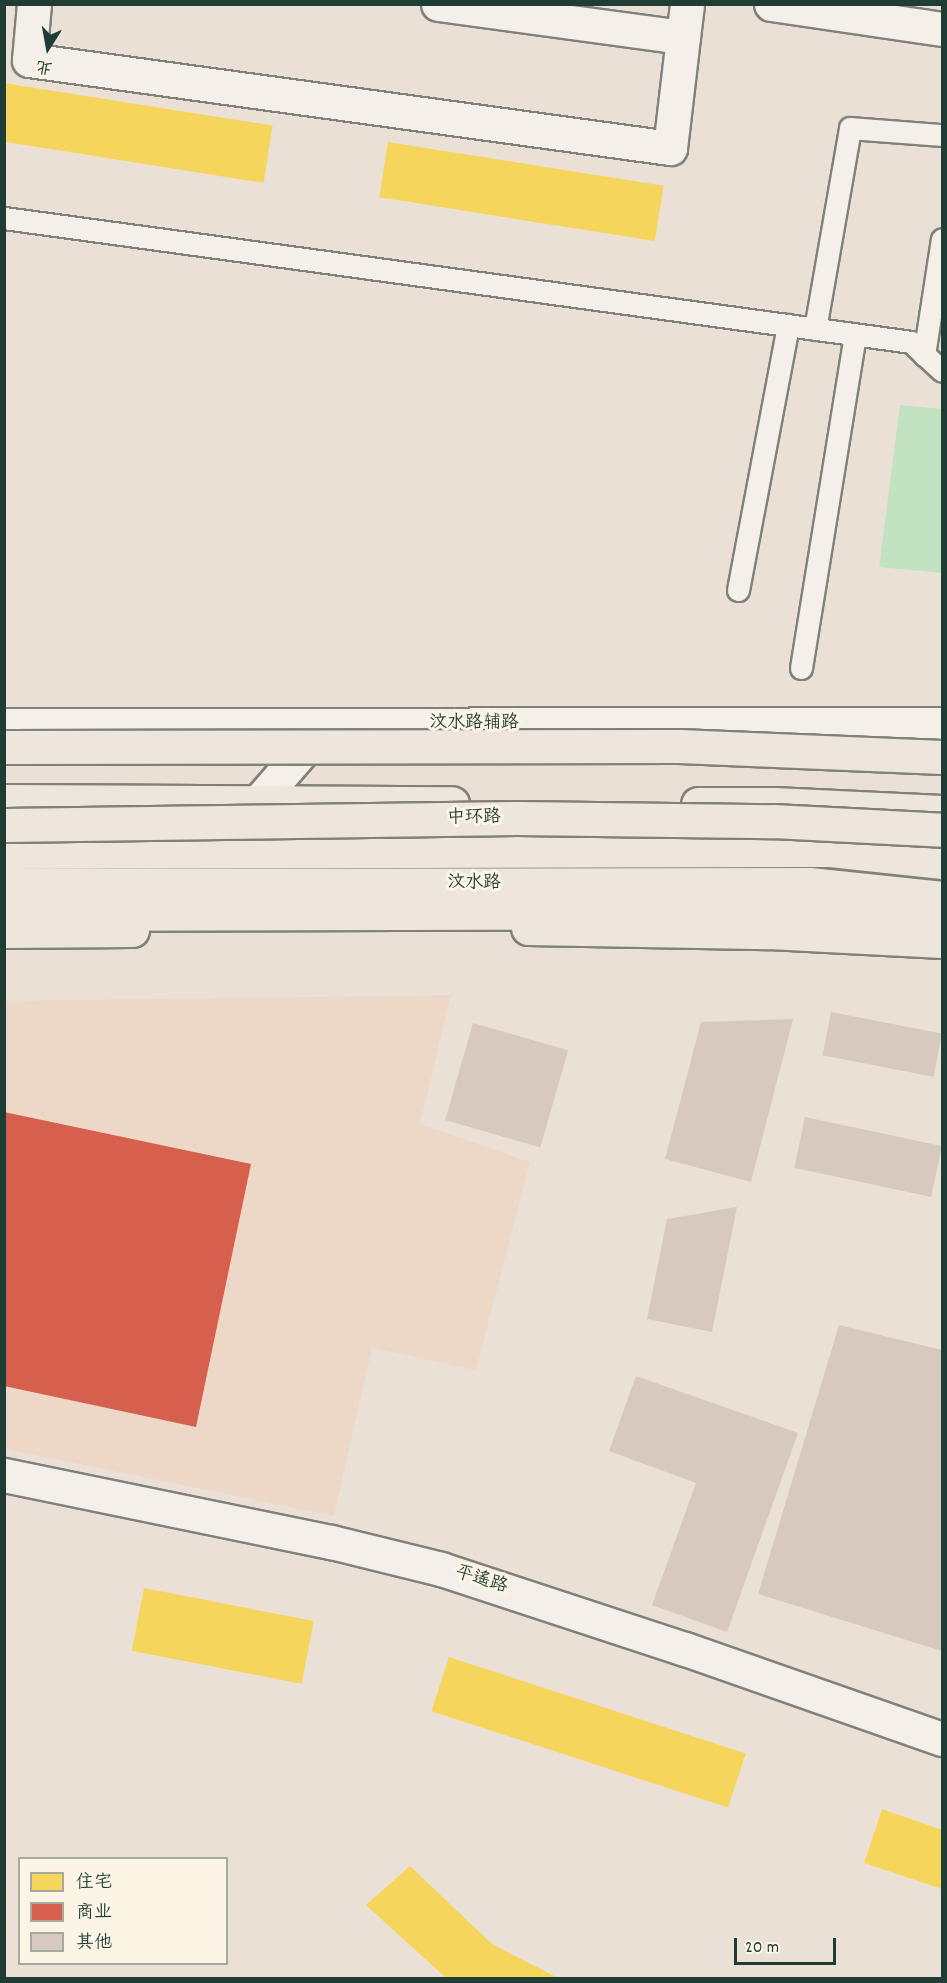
<!DOCTYPE html>
<meta charset="utf-8">
<style>
body{margin:0}
#map{position:relative;width:947px;height:1983px;overflow:hidden;background:#ebe0d6;font-family:Dekko,"LXGW WenKai TC",sans-serif}
div>[style]{position:absolute}
.built>*{inset:0;background:#edd8c8}
.green>*{inset:0;background:#c2e3c2}
.homes>*{inset:0;background:#f6d55c;transform-origin:0 0}
.shops>*{inset:0;background:#d6604d}
.building>*{inset:0;background:#d8c9c0;transform-origin:0 0}
.roads{filter:drop-shadow(2px 0 #80817b) drop-shadow(-2px 0 #80817b) drop-shadow(0 2px #80817b) drop-shadow(0 -2px #80817b)}
.service>*{height:21px;margin:-10.5px;padding:0 10.5px;transform-origin:10.5px;border-radius:10.5px;background:#f4efe9}
.minor>*{height:33px;margin:-16.5px;padding:0 16.5px;transform-origin:16.5px;border-radius:16.5px;background:#f4efe9}
.primary>*{height:33px;margin:-16.5px;padding:0 16.5px;transform-origin:16.5px;border-radius:16.5px;background:#ede6dc}
.trunk>*{height:33px;margin:-16.5px;padding:0 16.5px;transform-origin:16.5px;border-radius:16.5px;background:#ede6dc}
.bridges{filter:drop-shadow(2px 0 #80817b) drop-shadow(-2px 0 #80817b) drop-shadow(0 2px #80817b) drop-shadow(0 -2px #80817b)}
.trunk-bridge>*{height:33px;margin:-16.5px;padding:0 16.5px;transform-origin:16.5px;border-radius:16.5px;background:#ede6dc}
span{translate:-50% -50%;white-space:nowrap;text-align:center;line-height:1.15;-webkit-text-stroke:6px #fcf5e5;paint-order:stroke}
.street-label{font-size:18px;color:#1f3d34}
.frame{position:absolute;inset:0;border:6px solid #1f3d34;pointer-events:none}
.legend{position:absolute;left:18px;top:1857px;width:210px;height:108px;box-sizing:border-box;background:#fcf5e5;border:2px solid #a4ab9e;margin:0;padding:8px 10px;list-style:none;font-size:18px;color:#1f3d34}
.legend li{display:flex;align-items:center;gap:12px;height:30px}
.legend b{width:30px;border:2px solid #a4ab9e}
.north{position:absolute;left:18px;top:18px;width:60px;height:60px;-webkit-text-stroke:4px #fcf5e5;paint-order:stroke;rotate:191deg;font-size:16px;font-weight:700;line-height:24px;text-align:center;color:#1f3d34}
.north::after{content:'';display:block;margin:auto;width:21px;height:27px;background:#1f3d34;clip-path:polygon(50% 0,100% 100%,50% 72%,0 100%)}
.scale{position:absolute;left:734px;top:1938px;width:102px;height:27px;box-sizing:border-box;border:3px solid #1f3d34;border-top:0;padding-left:8px;font-size:18px;line-height:21px;white-space:nowrap;color:#1f3d34;-webkit-text-stroke:4px #fcf5e5;paint-order:stroke}
</style>
<div id="map">
<div class="built">
<i style="clip-path:polygon(451px 995px,420px 1124px,530px 1162px,476px 1370px,372px 1348px,334px 1516px,5px 1449px,4px 1001px)"></i>
</div>
<div class="green">
<i style="clip-path:polygon(900px 405px,942px 409px,942px 573px,879px 567px)"></i>
</div>
<div class="homes">
<i style="left:4px;top:83px;width:272px;height:58px;rotate:9deg"></i>
<i style="left:388px;top:142px;width:279px;height:56px;rotate:9deg"></i>
<i style="left:144px;top:1588px;width:173px;height:64px;rotate:11deg"></i>
<i style="left:449px;top:1657px;width:312px;height:57px;rotate:18deg"></i>
<i style="clip-path:polygon(882px 1809px,942px 1830px,942px 1889px,864px 1863px)"></i>
<i style="clip-path:polygon(410px 1866px,492px 1944px,558px 1978px,446px 1978px,366px 1905px)"></i>
</div>
<div class="shops">
<i style="clip-path:polygon(4px 1112px,251px 1164px,196px 1427px,4px 1386px)"></i>
</div>
<div class="building">
<i style="left:831px;top:1012px;width:113px;height:44px;rotate:11deg"></i>
<i style="clip-path:polygon(793px 1019px,751px 1182px,665px 1159px,701px 1022px)"></i>
<i style="left:473px;top:1023px;width:99px;height:101px;rotate:16deg"></i>
<i style="left:805px;top:1117px;width:140px;height:52px;rotate:12deg"></i>
<i style="clip-path:polygon(737px 1207px,712px 1332px,647px 1319px,667px 1219px)"></i>
<i style="clip-path:polygon(839px 1325px,942px 1350px,942px 1651px,758px 1594px)"></i>
<i style="clip-path:polygon(636px 1376px,798px 1433px,727px 1632px,652px 1605px,696px 1483px,609px 1451px)"></i>
</div>
<div class="roads">
<div class="service">
<i style="left:4px;top:218px;width:915px;rotate:7.78deg"></i>
<i style="left:911px;top:342px;width:42px;rotate:43.1deg"></i>
<i style="left:815px;top:329px;width:204px;rotate:-80.1deg"></i>
<i style="left:850px;top:128px;width:92px;rotate:4.4deg"></i>
<i style="left:924px;top:355px;width:117px;rotate:-81.2deg"></i>
<i style="left:738px;top:590px;width:270px;rotate:-79.3deg"></i>
<i style="left:801px;top:668px;width:337px;rotate:-80.8deg"></i>
</div>
<div class="minor">
<i style="left:34px;top:4px;width:56px;rotate:95.1deg"></i>
<i style="left:29px;top:60px;width:647px;rotate:7.82deg"></i>
<i style="left:670px;top:148px;width:112px;rotate:-83.3deg"></i>
<i style="left:438px;top:4px;width:247px;rotate:7.7deg"></i>
<i style="left:683px;top:37px;width:33px;rotate:-83deg"></i>
<i style="left:771px;top:4px;width:173px;rotate:8.3deg"></i>
<i style="left:4px;top:725px;width:938px;rotate:-0.06deg"></i>
<i style="left:258px;top:802px;width:98px;rotate:-49.1deg"></i>
<i style="left:4px;top:1475px;width:334px;rotate:11.6deg"></i>
<i style="left:331px;top:1542px;width:113px;rotate:13.8deg"></i>
<i style="left:441px;top:1569px;width:257px;rotate:18.2deg"></i>
<i style="left:685px;top:1649px;width:272px;rotate:19.3deg"></i>
</div>
<div class="primary">
<i style="left:4px;top:801px;width:448px;rotate:0.3deg"></i>
<i style="left:698px;top:804px;width:76px"></i>
<i style="left:774px;top:804px;width:168px;rotate:2.7deg"></i>
<i style="left:4px;top:852px;width:826px;rotate:-0.14deg"></i>
<i style="left:830px;top:850px;width:113px;rotate:6.1deg"></i>
<i style="left:4px;top:885px;width:805px;rotate:-0.07deg"></i>
<i style="left:809px;top:884px;width:134px;rotate:6deg"></i>
<i style="left:528px;top:928px;width:241px;rotate:1deg"></i>
<i style="left:769px;top:932px;width:173px;rotate:3deg"></i>
<i style="left:4px;top:931px;width:128px;rotate:-0.4deg"></i>
</div>
<div class="trunk">
<i style="left:4px;top:914px;width:767px;rotate:-0.15deg"></i>
<i style="left:771px;top:912px;width:171px;rotate:3.3deg"></i>
</div>
</div>
<div class="bridges">
<div class="trunk-bridge">
<i style="left:4px;top:747px;width:675px;rotate:-0.08deg"></i>
<i style="left:679px;top:746px;width:263px;rotate:2.4deg"></i>
<i style="left:4px;top:825px;width:513px;rotate:-0.78deg"></i>
<i style="left:517px;top:818px;width:256px;rotate:0.7deg"></i>
<i style="left:773px;top:821px;width:169px;rotate:3deg"></i>
</div>
</div>
<div class="street-label">
<span style="left:474px;top:724px">汶水路辅路</span>
<span style="left:474px;top:819px;rotate:-1deg">中环路</span>
<span style="left:474px;top:884px">汶水路</span>
<span style="left:481px;top:1581px;rotate:17deg">平遥路</span>
</div>
<div class="frame"></div>
<ul class="legend">
<li><b style="height:16px;background:#f6d55c"></b>住宅</li>
<li><b style="height:16px;background:#d6604d"></b>商业</li>
<li><b style="height:16px;background:#d8c9c0"></b>其他</li>
</ul>
<div class="north">北</div>
<div class="scale">20 m</div>
</div>
